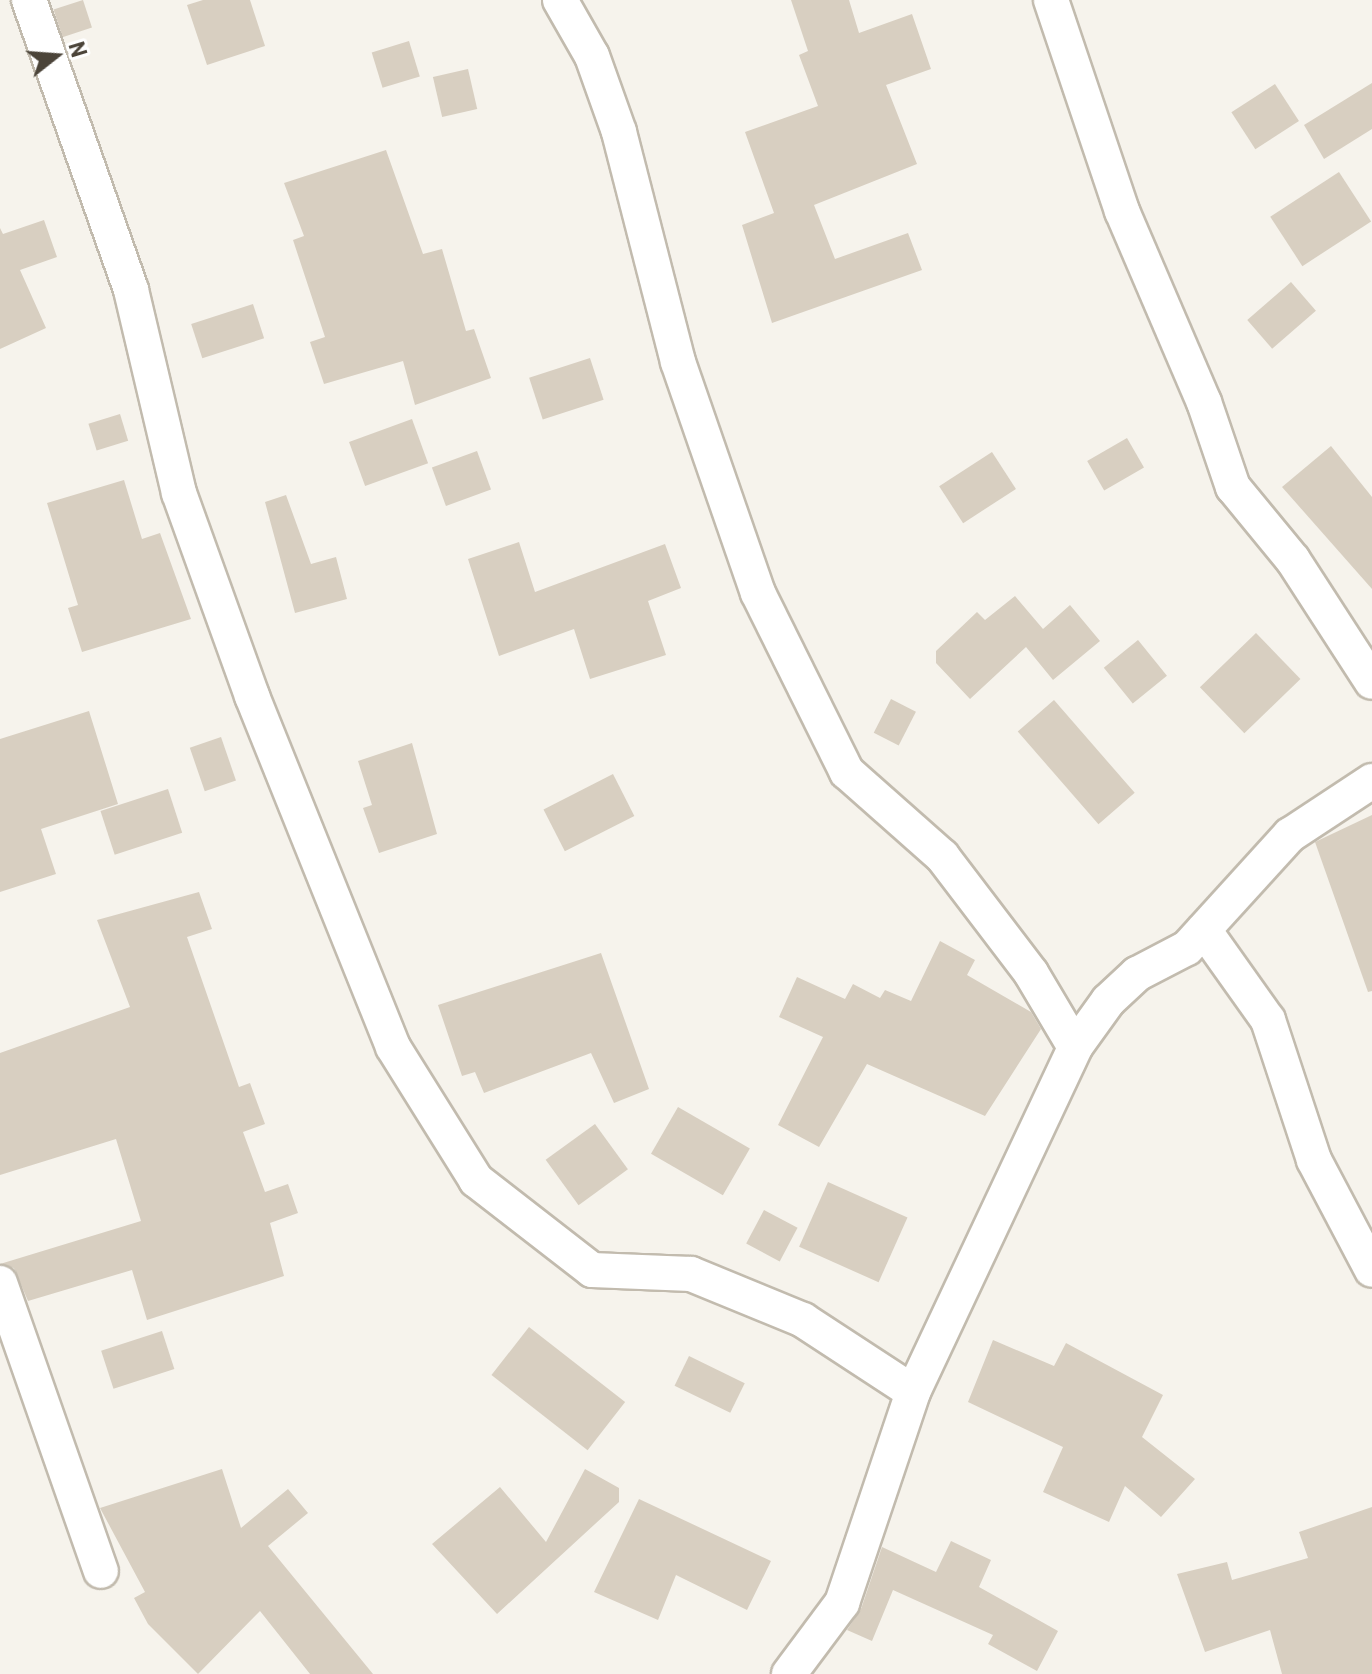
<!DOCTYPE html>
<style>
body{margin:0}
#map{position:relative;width:1372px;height:1674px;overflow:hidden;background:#f6f3ec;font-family:Barlow,sans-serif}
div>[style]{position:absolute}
.building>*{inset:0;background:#d8cfc1;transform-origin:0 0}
.roads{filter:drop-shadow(2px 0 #c2bbae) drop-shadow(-2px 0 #c2bbae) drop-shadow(0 2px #c2bbae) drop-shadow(0 -2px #c2bbae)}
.street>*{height:34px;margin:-17px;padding:0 17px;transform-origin:17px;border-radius:17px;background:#fff}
span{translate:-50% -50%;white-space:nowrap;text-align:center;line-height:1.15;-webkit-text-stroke:6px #fff;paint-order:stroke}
.north{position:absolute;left:16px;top:16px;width:80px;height:80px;-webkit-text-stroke:6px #fff;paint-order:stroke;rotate:73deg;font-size:22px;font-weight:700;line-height:32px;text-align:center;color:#4b4439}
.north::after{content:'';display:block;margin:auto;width:28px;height:36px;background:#4b4439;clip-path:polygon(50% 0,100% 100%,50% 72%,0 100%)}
</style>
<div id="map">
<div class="building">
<i style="left:83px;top:0;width:29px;height:31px;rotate:72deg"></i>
<i style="clip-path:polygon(203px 0,250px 0,265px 46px,207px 65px,187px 5px)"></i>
<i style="clip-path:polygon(791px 0,849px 0,859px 33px,912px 14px,931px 69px,886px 85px,917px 164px,814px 205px,835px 259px,908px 233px,922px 270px,772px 323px,742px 225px,774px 213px,745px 132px,818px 106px,799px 55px,808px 51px)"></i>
<i style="left:409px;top:41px;width:37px;height:39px;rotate:73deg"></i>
<i style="left:468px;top:69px;width:41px;height:36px;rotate:77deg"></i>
<i style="clip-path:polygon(1372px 83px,1372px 129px,1324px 159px,1304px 125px)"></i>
<i style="left:1275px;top:84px;width:44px;height:52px;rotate:57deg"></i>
<i style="clip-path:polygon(386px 150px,423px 254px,442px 249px,466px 331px,474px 329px,491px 378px,415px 405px,403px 361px,324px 384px,310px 342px,325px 337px,293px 240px,304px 236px,284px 183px)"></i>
<i style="left:1339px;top:172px;width:59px;height:82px;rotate:57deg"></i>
<i style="clip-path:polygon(44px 220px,57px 257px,20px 270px,46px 328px,0 349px,0 228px,3px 234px)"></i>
<i style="left:1291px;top:282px;width:38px;height:58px;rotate:49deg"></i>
<i style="left:253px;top:304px;width:36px;height:65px;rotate:72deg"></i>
<i style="left:590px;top:358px;width:44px;height:64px;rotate:72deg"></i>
<i style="left:120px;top:414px;width:28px;height:33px;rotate:73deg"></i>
<i style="left:412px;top:419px;width:47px;height:67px;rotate:70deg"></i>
<i style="left:1127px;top:438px;width:34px;height:46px;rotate:60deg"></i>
<i style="clip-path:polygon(1331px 446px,1372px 497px,1372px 589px,1282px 487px)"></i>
<i style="left:477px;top:451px;width:41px;height:48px;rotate:70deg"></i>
<i style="left:992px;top:452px;width:44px;height:63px;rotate:57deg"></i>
<i style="clip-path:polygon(124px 480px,142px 539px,160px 533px,191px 619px,82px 652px,68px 608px,78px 605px,47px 503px)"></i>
<i style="clip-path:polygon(286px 495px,311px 564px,336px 557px,347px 599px,295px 613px,265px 502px)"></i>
<i style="clip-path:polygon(519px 542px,535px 592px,665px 544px,681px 588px,648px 601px,666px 655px,590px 679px,574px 629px,499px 656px,468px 559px)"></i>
<i style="clip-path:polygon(1015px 596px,1043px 629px,1070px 605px,1100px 641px,1053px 680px,1026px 647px,970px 699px,936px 663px,936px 651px,977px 612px,985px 620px)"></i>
<i style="left:1256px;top:633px;width:64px;height:78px;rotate:46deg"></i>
<i style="left:1138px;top:640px;width:46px;height:44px;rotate:51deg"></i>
<i style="left:891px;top:699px;width:28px;height:38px;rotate:27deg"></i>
<i style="left:1054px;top:700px;width:123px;height:48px;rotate:49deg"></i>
<i style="clip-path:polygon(89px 711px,118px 804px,41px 829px,56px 874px,0 892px,0 739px)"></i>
<i style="left:221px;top:737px;width:46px;height:33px;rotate:71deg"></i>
<i style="clip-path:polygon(412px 743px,437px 834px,379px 853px,363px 808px,372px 805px,358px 761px)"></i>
<i style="left:613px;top:774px;width:47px;height:78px;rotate:63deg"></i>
<i style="left:168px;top:789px;width:46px;height:71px;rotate:72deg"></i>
<i style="clip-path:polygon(1372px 815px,1372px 991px,1368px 992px,1315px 842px)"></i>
<i style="clip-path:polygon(199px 892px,212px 929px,187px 937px,239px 1087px,250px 1083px,265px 1124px,243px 1132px,265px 1192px,288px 1184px,298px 1213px,270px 1223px,284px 1276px,147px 1320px,132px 1270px,28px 1301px,14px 1268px,0 1264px,141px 1221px,116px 1139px,0 1175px,0 1053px,130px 1007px,97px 920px)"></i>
<i style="clip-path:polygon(940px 941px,975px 960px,967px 975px,1031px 1012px,1041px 1029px,985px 1116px,867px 1064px,819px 1147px,778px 1125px,823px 1037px,779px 1017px,797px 977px,845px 999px,853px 984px,880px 998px,885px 990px,911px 1001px)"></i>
<i style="clip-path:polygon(601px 953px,649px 1089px,614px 1103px,591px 1053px,484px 1093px,475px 1072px,462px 1076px,438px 1005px)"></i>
<i style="left:678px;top:1107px;width:83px;height:54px;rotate:30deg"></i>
<i style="left:595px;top:1124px;width:56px;height:61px;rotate:54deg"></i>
<i style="left:828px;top:1182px;width:87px;height:71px;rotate:24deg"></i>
<i style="left:764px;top:1210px;width:38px;height:38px;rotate:28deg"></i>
<i style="left:529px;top:1327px;width:122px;height:61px;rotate:38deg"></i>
<i style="left:162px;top:1331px;width:40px;height:64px;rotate:72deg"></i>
<i style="clip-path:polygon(993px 1340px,1054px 1366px,1066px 1343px,1163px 1395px,1142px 1437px,1195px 1479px,1161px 1517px,1125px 1486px,1109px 1522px,1043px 1492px,1063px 1447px,968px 1402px)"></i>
<i style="left:689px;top:1356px;width:62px;height:33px;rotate:26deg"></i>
<i style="clip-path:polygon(222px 1469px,241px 1528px,288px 1489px,308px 1513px,268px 1546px,373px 1674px,310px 1674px,260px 1611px,198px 1674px,148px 1624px,134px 1598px,145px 1592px,100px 1508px)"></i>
<i style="clip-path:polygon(585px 1469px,619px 1488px,619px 1502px,497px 1614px,432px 1544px,500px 1487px,546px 1542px)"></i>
<i style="clip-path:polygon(639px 1499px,771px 1561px,747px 1610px,676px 1575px,658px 1620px,594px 1592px)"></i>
<i style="clip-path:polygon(1372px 1507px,1372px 1674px,1282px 1674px,1270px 1630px,1205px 1652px,1177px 1574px,1227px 1562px,1232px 1580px,1308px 1558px,1299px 1532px)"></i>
<i style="clip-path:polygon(951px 1541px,991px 1560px,979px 1587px,1058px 1631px,1037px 1671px,988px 1644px,993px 1635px,893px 1590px,872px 1641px,847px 1630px,861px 1609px,882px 1547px,936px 1572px)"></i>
</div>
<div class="roads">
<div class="street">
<i style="left:29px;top:0;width:307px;rotate:70.6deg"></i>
<i style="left:131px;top:290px;width:209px;rotate:76.7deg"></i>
<i style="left:179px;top:493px;width:216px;rotate:70.2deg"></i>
<i style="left:252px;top:696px;width:378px;rotate:68.1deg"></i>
<i style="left:393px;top:1047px;width:157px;rotate:58deg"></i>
<i style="left:476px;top:1180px;width:147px;rotate:37.8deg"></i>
<i style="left:592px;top:1270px;width:99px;rotate:2.3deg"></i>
<i style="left:691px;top:1274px;width:121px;rotate:22.3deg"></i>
<i style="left:803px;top:1320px;width:131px;rotate:33.2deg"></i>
<i style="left:560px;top:0;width:64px;rotate:60.3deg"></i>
<i style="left:592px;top:56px;width:81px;rotate:70.4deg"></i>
<i style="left:619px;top:132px;width:237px;rotate:75.6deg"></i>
<i style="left:678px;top:362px;width:244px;rotate:70.9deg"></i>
<i style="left:758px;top:593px;width:200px;rotate:63.6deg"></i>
<i style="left:847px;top:772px;width:127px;rotate:41.5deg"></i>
<i style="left:942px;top:856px;width:147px;rotate:52.7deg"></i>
<i style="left:1031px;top:973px;width:86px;rotate:59.3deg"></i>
<i style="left:1051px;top:0;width:223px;rotate:71.4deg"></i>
<i style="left:1122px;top:211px;width:208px;rotate:66.8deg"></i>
<i style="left:1204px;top:402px;width:90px;rotate:71.2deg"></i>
<i style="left:1233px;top:487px;width:94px;rotate:50.6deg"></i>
<i style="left:1293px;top:560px;width:145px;rotate:57.1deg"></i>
<i style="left:1204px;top:930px;width:110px;rotate:54.6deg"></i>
<i style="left:1268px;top:1020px;width:147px;rotate:71.8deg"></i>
<i style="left:1314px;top:1160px;width:124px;rotate:62.2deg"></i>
<i style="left:0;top:1283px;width:305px;rotate:70.7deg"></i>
<i style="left:789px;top:1674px;width:89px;rotate:-53.3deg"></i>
<i style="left:842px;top:1603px;width:223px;rotate:-71.4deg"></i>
<i style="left:913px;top:1392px;width:381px;rotate:-64.8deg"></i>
<i style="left:1075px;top:1047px;width:57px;rotate:-54.3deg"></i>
<i style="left:1108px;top:1001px;width:40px;rotate:-43deg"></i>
<i style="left:1137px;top:974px;width:56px;rotate:-27.5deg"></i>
<i style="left:1187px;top:948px;width:153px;rotate:-47.7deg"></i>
<i style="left:1290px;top:835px;width:98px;rotate:-33.4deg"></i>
</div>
</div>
<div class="north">N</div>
</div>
